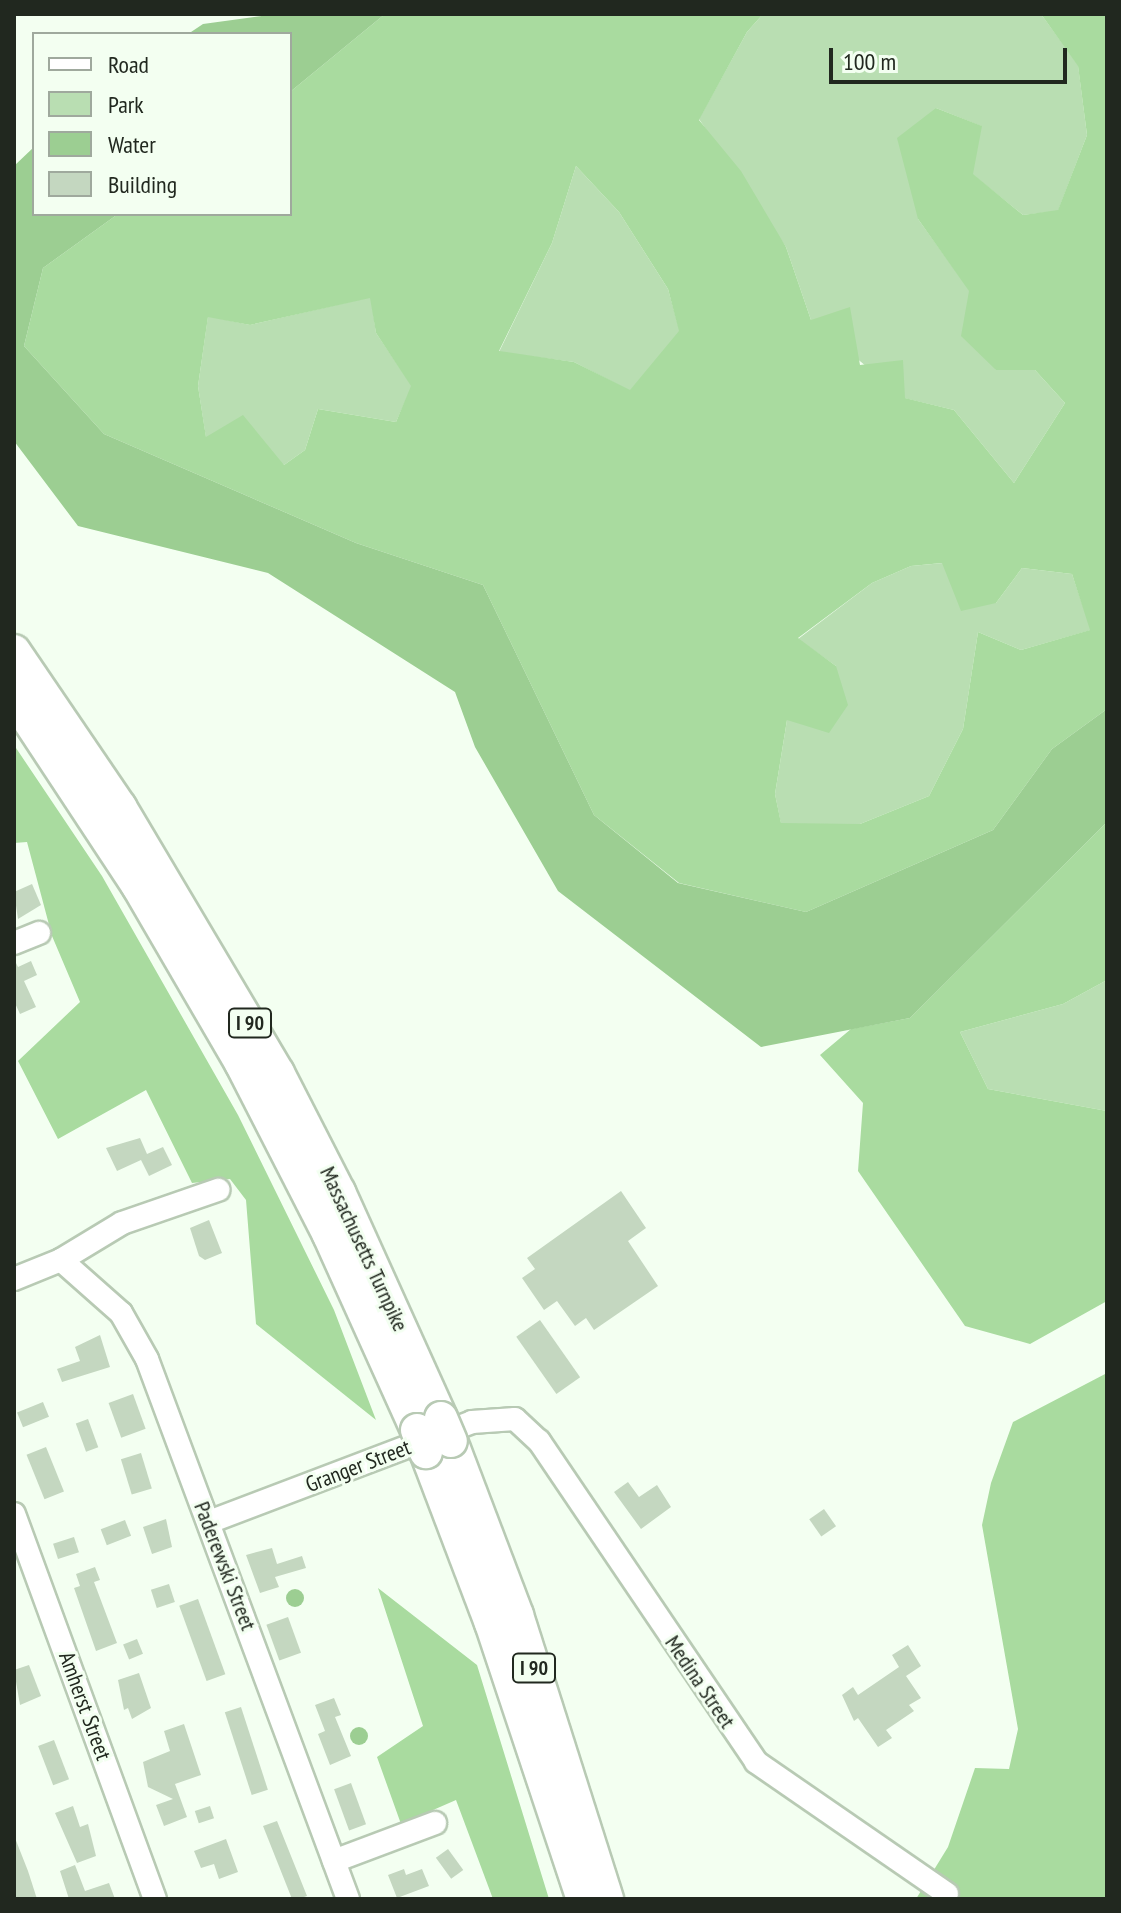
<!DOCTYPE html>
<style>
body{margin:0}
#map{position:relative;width:1121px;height:1913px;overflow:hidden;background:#f3fff1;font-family:"PT Sans Narrow",sans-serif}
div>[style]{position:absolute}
.green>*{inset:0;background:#b9deb2}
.forest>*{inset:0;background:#a9db9f}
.water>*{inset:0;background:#9cce92}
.round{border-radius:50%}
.building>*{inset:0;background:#c4d7c0;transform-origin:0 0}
.roads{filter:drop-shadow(2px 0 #b8cab4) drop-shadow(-2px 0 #b8cab4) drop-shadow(0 2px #b8cab4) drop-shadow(0 -2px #b8cab4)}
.minor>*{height:22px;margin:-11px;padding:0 11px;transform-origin:11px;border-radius:11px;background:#fff}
.highway>*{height:32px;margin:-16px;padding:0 16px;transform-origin:16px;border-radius:16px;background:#fff}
.bridges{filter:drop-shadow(2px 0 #b8cab4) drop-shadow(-2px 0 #b8cab4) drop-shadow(0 2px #b8cab4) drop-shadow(0 -2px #b8cab4)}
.highway-bridge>*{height:32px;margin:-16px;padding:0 16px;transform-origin:16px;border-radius:16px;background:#fff}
span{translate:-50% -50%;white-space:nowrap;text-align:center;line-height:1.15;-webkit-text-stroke:6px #f3fff1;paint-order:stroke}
.shield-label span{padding:2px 6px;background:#f3fff1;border:2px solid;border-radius:6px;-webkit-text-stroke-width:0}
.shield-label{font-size:20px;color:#21281f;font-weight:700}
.street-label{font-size:22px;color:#21281f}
.frame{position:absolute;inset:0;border:16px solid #21281f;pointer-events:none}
.legend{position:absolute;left:32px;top:32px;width:260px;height:184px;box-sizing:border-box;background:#f3fff1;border:2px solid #9fa99d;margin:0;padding:10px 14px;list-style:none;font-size:24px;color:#21281f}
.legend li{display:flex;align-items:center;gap:16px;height:40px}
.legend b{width:40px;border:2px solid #9fa99d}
.scale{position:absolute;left:829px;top:48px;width:238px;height:36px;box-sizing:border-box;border:4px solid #21281f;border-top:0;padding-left:10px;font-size:24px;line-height:28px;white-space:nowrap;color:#21281f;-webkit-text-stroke:6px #f3fff1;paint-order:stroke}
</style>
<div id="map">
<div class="green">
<i style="clip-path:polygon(763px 14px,1041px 14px,1078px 65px,1087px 135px,1058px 211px,1023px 215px,972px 174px,981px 126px,936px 108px,918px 219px,970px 291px,996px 370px,1035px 370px,1065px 403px,1014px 483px,954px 410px,904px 398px,811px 320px,786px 247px,699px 119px,747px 32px)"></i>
<i style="clip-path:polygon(576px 166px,619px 212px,668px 289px,680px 332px,630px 391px,574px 362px,499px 352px,552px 243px)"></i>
<i style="clip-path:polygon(371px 297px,376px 333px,412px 386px,396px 422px,318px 409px,305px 450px,284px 465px,206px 438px,198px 386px,208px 316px,250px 325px)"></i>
<i style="clip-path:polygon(943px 563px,996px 603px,1022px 568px,1072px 574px,1091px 630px,1021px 650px,978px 632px,963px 729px,929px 796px,860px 824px,781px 824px,775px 794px,787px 720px,836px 666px,798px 639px,872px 583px,911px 566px)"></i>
<i style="clip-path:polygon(1107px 980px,1107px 1111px,988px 1089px,960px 1032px,1063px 1004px)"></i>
</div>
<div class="forest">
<i style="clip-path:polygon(evenodd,385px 14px,763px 14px,747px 32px,699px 120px,741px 171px,786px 247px,811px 320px,850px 307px,860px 365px,903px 360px,905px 398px,954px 410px,1014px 483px,1065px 403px,1035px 370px,996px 370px,961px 336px,969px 291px,918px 219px,897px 138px,936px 108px,982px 126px,973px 174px,1023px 215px,1058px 210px,1087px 135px,1078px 66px,1041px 14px,1107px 14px,1107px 709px,1052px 749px,993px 830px,806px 912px,679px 883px,594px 815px,483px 585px,356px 543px,104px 434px,24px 346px,43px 268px,118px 214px,290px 214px,290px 92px,385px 14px,576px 166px,619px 212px,668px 289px,679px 331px,630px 390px,574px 362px,499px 351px,552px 243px,576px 166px,385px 14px,370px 298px,376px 333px,411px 386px,396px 422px,318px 409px,305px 450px,284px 465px,243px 415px,206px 437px,198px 386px,208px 317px,250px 325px,370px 298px,385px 14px,942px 563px,961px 611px,996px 603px,1022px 568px,1072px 574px,1090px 630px,1021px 650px,978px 632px,963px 729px,929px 796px,860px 824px,781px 823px,775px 794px,787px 720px,829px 733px,848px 705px,836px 666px,798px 638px,872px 583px,911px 566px,942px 563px)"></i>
<i style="clip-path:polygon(14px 745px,102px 876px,238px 1115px,334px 1310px,376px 1420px,256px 1324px,246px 1200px,230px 1179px,192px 1183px,146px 1090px,58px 1139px,18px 1061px,80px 1002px,52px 936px,27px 842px,14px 843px)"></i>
<i style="clip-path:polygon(1107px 822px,1107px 980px,1063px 1004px,960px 1032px,988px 1089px,1107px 1111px,1107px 1301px,1030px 1344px,965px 1326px,858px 1171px,863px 1103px,820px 1055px,851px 1029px,910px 1018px)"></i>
<i style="clip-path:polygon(1107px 1373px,1107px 1899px,916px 1899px,948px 1847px,975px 1768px,1009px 1769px,1018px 1729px,982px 1525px,991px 1483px,1013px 1422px)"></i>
<i style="clip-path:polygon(378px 1588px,477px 1665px,549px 1899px,493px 1899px,456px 1800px,401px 1824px,377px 1757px,423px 1726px)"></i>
</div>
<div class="water">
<i style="clip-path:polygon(277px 14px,385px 14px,290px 92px,290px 34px,188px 34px,203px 24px)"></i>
<i style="clip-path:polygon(34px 147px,34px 214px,118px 214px,43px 268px,24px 346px,104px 434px,356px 543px,483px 585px,594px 815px,678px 883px,806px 912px,993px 830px,1052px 749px,1107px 709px,1107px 822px,910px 1018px,761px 1047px,558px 891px,475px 747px,455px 692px,268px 573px,78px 526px,14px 441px,14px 166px)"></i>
<i class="round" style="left:286px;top:1589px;width:18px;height:18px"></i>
<i class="round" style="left:350px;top:1727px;width:18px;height:18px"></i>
</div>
<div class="building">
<i style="clip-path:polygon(32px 884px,41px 905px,18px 919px,14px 892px)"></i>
<i style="clip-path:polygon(14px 959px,18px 967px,31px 961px,37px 975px,24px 981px,36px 1007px,20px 1014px,14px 1001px)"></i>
<i style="clip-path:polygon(140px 1138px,147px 1154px,163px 1147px,172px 1165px,149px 1176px,141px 1160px,117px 1171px,106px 1148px)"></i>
<i style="clip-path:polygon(621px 1191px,646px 1228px,628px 1241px,658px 1286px,594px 1330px,586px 1318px,575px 1326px,557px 1301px,544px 1310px,522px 1278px,535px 1269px,527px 1258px)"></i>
<i style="clip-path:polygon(209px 1220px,222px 1253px,205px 1260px,199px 1256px,190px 1228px)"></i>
<i style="left:540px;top:1320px;width:70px;height:29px;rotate:55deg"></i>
<i style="clip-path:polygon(100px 1335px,110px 1367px,62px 1382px,57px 1369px,80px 1361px,75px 1347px)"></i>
<i style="left:133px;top:1394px;width:37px;height:26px;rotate:70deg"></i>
<i style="left:43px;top:1402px;width:16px;height:28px;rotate:68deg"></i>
<i style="left:88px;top:1419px;width:30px;height:13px;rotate:70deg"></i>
<i style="left:46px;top:1447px;width:48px;height:21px;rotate:68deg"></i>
<i style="left:141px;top:1453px;width:37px;height:21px;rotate:73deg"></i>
<i style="clip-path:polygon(628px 1482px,639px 1497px,657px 1485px,671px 1507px,641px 1529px,614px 1492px)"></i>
<i style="left:824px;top:1509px;width:21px;height:18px;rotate:55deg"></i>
<i style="clip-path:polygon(166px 1519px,172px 1547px,152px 1554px,143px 1527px)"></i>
<i style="left:125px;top:1520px;width:17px;height:26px;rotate:69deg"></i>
<i style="left:74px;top:1537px;width:16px;height:22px;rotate:72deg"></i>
<i style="clip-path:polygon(272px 1548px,277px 1564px,302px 1556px,306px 1568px,275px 1577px,279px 1587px,260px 1593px,246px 1555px)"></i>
<i style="clip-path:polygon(95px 1567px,100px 1580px,94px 1582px,117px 1643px,96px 1651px,74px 1588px,80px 1586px,76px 1574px)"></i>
<i style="left:169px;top:1584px;width:19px;height:19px;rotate:72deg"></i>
<i style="left:198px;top:1599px;width:80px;height:20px;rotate:70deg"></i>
<i style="left:288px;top:1617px;width:38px;height:23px;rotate:70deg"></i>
<i style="left:137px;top:1639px;width:16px;height:15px;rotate:68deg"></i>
<i style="clip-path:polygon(908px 1645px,921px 1666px,906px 1676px,921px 1698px,909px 1705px,914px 1711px,886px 1730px,892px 1738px,878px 1747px,858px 1718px,854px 1721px,842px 1695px,853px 1687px,858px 1695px,899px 1667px,892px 1655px)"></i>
<i style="clip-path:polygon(29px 1665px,41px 1696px,20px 1705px,14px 1670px)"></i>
<i style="clip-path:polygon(139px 1673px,151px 1708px,132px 1719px,128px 1708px,124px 1710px,118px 1680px)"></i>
<i style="clip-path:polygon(334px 1698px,341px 1715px,335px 1717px,351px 1756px,330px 1765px,318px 1734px,325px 1731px,315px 1705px)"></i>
<i style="left:241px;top:1707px;width:87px;height:17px;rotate:72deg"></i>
<i style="clip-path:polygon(184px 1724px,201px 1775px,175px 1784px,187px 1817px,164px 1826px,156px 1805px,173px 1799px,148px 1787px,143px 1762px,170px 1751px,164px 1731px)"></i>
<i style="left:54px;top:1740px;width:42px;height:17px;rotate:69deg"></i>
<i style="left:351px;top:1783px;width:44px;height:18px;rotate:70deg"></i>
<i style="clip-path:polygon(73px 1806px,80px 1827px,88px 1824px,96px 1856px,77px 1863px,55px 1813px)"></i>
<i style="left:210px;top:1806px;width:13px;height:16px;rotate:72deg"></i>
<i style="clip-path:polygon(277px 1821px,307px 1896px,298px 1899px,292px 1899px,263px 1826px)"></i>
<i style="clip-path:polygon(15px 1838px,28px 1871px,37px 1899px,14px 1899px)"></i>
<i style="clip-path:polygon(226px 1839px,238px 1872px,219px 1879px,214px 1864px,201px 1868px,194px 1851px)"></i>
<i style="left:448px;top:1849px;width:26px;height:15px;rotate:54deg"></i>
<i style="clip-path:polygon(75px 1865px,85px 1891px,109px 1883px,115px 1899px,69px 1899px,60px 1871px)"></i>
<i style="clip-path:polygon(404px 1869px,406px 1875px,422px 1869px,429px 1886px,397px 1898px,388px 1875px)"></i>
</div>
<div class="roads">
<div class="minor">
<i style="left:14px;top:943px;width:27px;rotate:-22deg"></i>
<i style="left:61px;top:1260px;width:80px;rotate:41.5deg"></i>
<i style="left:121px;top:1313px;width:53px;rotate:60.5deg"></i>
<i style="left:147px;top:1359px;width:576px;rotate:69.58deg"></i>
<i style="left:14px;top:1279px;width:51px;rotate:-22deg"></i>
<i style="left:61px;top:1260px;width:71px;rotate:-31.2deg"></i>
<i style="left:122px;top:1223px;width:102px;rotate:-19deg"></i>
<i style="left:14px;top:1514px;width:410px;rotate:69.9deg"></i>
<i style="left:209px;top:1522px;width:281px;rotate:-20.8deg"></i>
<i style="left:472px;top:1422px;width:43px;rotate:-4deg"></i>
<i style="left:515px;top:1419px;width:33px;rotate:43deg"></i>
<i style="left:539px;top:1441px;width:387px;rotate:55.9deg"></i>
<i style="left:756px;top:1762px;width:232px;rotate:34.6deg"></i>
<i style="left:334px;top:1861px;width:108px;rotate:-20.6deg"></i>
</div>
<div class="highway">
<i style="left:14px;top:651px;width:189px;rotate:55.8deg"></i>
<i style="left:120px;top:807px;width:309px;rotate:59.3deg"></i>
<i style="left:278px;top:1073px;width:134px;rotate:62.9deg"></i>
<i style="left:339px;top:1192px;width:248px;rotate:65.7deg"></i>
<i style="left:14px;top:698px;width:225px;rotate:56.6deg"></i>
<i style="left:138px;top:886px;width:205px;rotate:59.8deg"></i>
<i style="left:241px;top:1063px;width:193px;rotate:62.9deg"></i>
<i style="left:329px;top:1235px;width:214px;rotate:65.7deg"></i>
<i style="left:451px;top:1441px;width:186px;rotate:69.2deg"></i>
<i style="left:517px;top:1615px;width:298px;rotate:72.4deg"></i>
<i style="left:426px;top:1452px;width:183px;rotate:69.2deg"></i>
<i style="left:491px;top:1623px;width:291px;rotate:71.6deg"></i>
</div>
</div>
<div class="bridges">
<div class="highway-bridge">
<i style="left:441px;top:1418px;width:25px;rotate:67deg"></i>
<i style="left:417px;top:1430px;width:24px;rotate:68deg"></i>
</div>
</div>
<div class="shield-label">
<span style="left:250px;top:1023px">I 90</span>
<span style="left:534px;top:1668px">I 90</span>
</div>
<div class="street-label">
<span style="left:364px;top:1249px;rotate:65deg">Massachusetts Turnpike</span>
<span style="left:358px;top:1466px;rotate:-21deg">Granger Street</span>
<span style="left:225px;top:1566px;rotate:69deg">Paderewski Street</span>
<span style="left:700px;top:1682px;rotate:56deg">Medina Street</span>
<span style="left:85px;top:1706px;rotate:70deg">Amherst Street</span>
</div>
<div class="frame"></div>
<ul class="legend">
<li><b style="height:10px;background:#fff"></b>Road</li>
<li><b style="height:22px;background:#b9deb2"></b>Park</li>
<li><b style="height:22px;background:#9cce92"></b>Water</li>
<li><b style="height:22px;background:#c4d7c0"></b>Building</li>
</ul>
<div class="scale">100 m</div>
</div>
